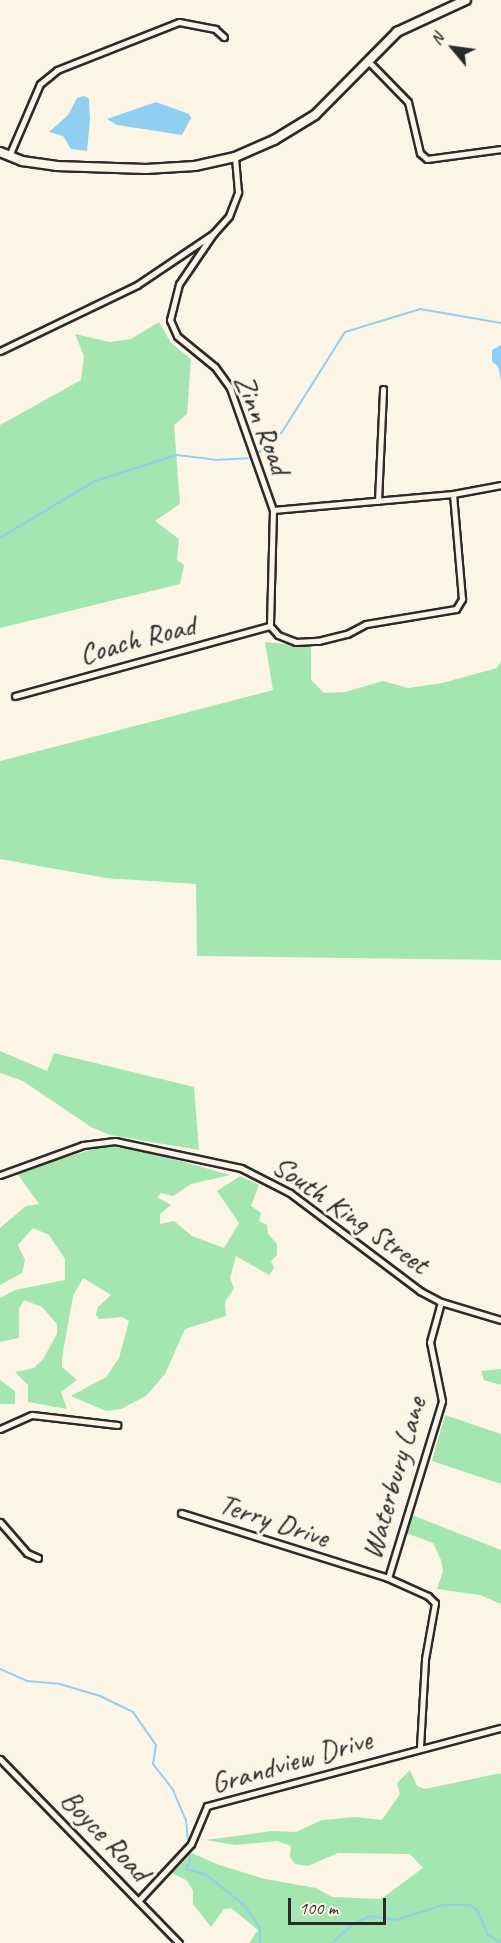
<!DOCTYPE html>
<style>
body{margin:0}
#map{position:relative;width:501px;height:1943px;overflow:hidden;background:#fcf5e5;font-family:Caveat,sans-serif}
div>[style]{position:absolute}
.green>*{inset:0;background:#a4e6b1}
.water>*{inset:0;background:#91cff2}
.stream>*{height:2px;margin:-1px;padding:0 1px;transform-origin:1px;border-radius:1px;background:#91cff2}
.roads{filter:drop-shadow(2px 0 #2b2b2b) drop-shadow(-2px 0 #2b2b2b) drop-shadow(0 2px #2b2b2b) drop-shadow(0 -2px #2b2b2b)}
.minor>*{height:5px;margin:-2.5px;padding:0 2.5px;transform-origin:2.5px;border-radius:2.5px;background:#fcf5e5}
.secondary>*{height:8px;margin:-4px;padding:0 4px;transform-origin:4px;border-radius:4px;background:#fcf5e5}
span{translate:-50% -50%;white-space:nowrap;text-align:center;line-height:1.15;-webkit-text-stroke:6px #fcf5e5;paint-order:stroke}
.street-label{font-size:30px;color:#2b2b2b}
.north{position:absolute;left:423px;top:18px;width:60px;height:60px;-webkit-text-stroke:4px #fcf5e5;paint-order:stroke;rotate:299deg;font-size:16px;font-weight:700;line-height:24px;text-align:center;color:#2b2b2b}
.north::after{content:'';display:block;margin:auto;width:21px;height:27px;background:#2b2b2b;clip-path:polygon(50% 0,100% 100%,50% 72%,0 100%)}
.scale{position:absolute;left:288px;top:1898px;width:98px;height:27px;box-sizing:border-box;border:3px solid #2b2b2b;border-top:0;padding-left:8px;font-size:18px;line-height:21px;white-space:nowrap;color:#2b2b2b;-webkit-text-stroke:4px #fcf5e5;paint-order:stroke}
</style>
<div id="map">
<div class="green">
<i style="clip-path:polygon(159px 322px,171px 343px,191px 359px,187px 414px,174px 425px,180px 504px,155px 521px,179px 539px,177px 560px,184px 565px,180px 584px,0 628px,0 425px,81px 380px,84px 356px,75px 334px,110px 342px,131px 339px)"></i>
<i style="clip-path:polygon(265px 642px,311px 647px,311px 680px,324px 693px,345px 692px,383px 681px,408px 688px,442px 683px,497px 668px,501px 661px,501px 960px,197px 956px,196px 884px,106px 878px,0 859px,0 761px,273px 690px)"></i>
<i style="clip-path:polygon(0 1051px,47px 1071px,54px 1053px,194px 1087px,199px 1150px,110px 1135px,91px 1127px,23px 1081px,0 1073px)"></i>
<i style="clip-path:polygon(104px 1146px,145px 1151px,230px 1175px,191px 1184px,173px 1196px,161px 1193px,157px 1197px,171px 1205px,160px 1214px,160px 1224px,174px 1221px,192px 1236px,224px 1248px,239px 1223px,217px 1191px,240px 1176px,259px 1185px,251px 1206px,261px 1213px,259px 1221px,267px 1225px,268px 1234px,277px 1244px,277px 1255px,271px 1261px,274px 1268px,269px 1275px,236px 1256px,230px 1278px,234px 1288px,225px 1302px,226px 1316px,185px 1329px,165px 1374px,146px 1396px,121px 1409px,106px 1411px,71px 1396px,106px 1377px,119px 1358px,129px 1321px,122px 1317px,99px 1319px,96px 1315px,98px 1307px,111px 1295px,83px 1278px,73px 1296px,62px 1358px,62px 1367px,77px 1380px,61px 1392px,67px 1409px,28px 1402px,28px 1385px,15px 1372px,34px 1368px,43px 1359px,57px 1334px,57px 1324px,42px 1307px,24px 1300px,19px 1309px,19px 1338px,0 1342px,0 1298px,15px 1290px,65px 1280px,65px 1259px,49px 1235px,33px 1228px,18px 1245px,25px 1260px,22px 1273px,0 1285px,0 1228px,26px 1206px,39px 1204px,16px 1172px)"></i>
<i style="clip-path:polygon(501px 1369px,501px 1385px,484px 1380px,481px 1371px)"></i>
<i style="clip-path:polygon(0 1380px,15px 1391px,15px 1404px,0 1404px)"></i>
<i style="clip-path:polygon(445px 1415px,501px 1434px,501px 1484px,432px 1461px)"></i>
<i style="clip-path:polygon(412px 1515px,501px 1550px,501px 1604px,480px 1595px,437px 1589px,443px 1571px,441px 1560px,433px 1543px,406px 1533px)"></i>
<i style="clip-path:polygon(410px 1770px,417px 1786px,425px 1789px,501px 1773px,501px 1943px,249px 1943px,258px 1930px,231px 1908px,224px 1909px,211px 1927px,193px 1904px,193px 1890px,186px 1880px,172px 1873px,192px 1853px,219px 1865px,265px 1879px,316px 1888px,332px 1897px,381px 1899px,423px 1868px,410px 1854px,338px 1853px,308px 1866px,295px 1864px,290px 1857px,291px 1846px,277px 1841px,235px 1845px,206px 1840px,272px 1831px,296px 1832px,322px 1820px,355px 1817px,382px 1820px,400px 1794px,397px 1783px)"></i>
</div>
<div class="water">
<i style="clip-path:polygon(84px 96px,89px 99px,90px 120px,87px 151px,71px 149px,63px 136px,49px 132px,68px 115px,77px 98px)"></i>
<i style="clip-path:polygon(156px 102px,189px 114px,191px 118px,182px 135px,117px 125px,107px 119px)"></i>
<i style="clip-path:polygon(501px 345px,501px 381px,498px 366px,492px 362px,492px 350px)"></i>
</div>
<div class="stream">
<i style="left:258px;top:453px;width:32px;rotate:-41deg"></i>
<i style="left:282px;top:432px;width:118px;rotate:-57.8deg"></i>
<i style="left:345px;top:332px;width:78px;rotate:-17deg"></i>
<i style="left:420px;top:309px;width:82px;rotate:9.8deg"></i>
<i style="left:0;top:538px;width:111px;rotate:-31deg"></i>
<i style="left:95px;top:481px;width:86px;rotate:-17.6deg"></i>
<i style="left:177px;top:455px;width:38px;rotate:7deg"></i>
<i style="left:215px;top:460px;width:33px;rotate:-3deg"></i>
<i style="left:0;top:1669px;width:30px;rotate:24deg"></i>
<i style="left:27px;top:1681px;width:33px;rotate:5deg"></i>
<i style="left:60px;top:1684px;width:42px;rotate:16.7deg"></i>
<i style="left:100px;top:1696px;width:37px;rotate:26deg"></i>
<i style="left:133px;top:1712px;width:40px;rotate:55.1deg"></i>
<i style="left:156px;top:1745px;width:19px;rotate:99deg"></i>
<i style="left:153px;top:1764px;width:33px;rotate:52deg"></i>
<i style="left:173px;top:1790px;width:33px;rotate:67deg"></i>
<i style="left:186px;top:1820px;width:41px;rotate:84.4deg"></i>
<i style="left:190px;top:1861px;width:9px;rotate:117deg"></i>
<i style="left:186px;top:1869px;width:20px;rotate:15deg"></i>
<i style="left:205px;top:1874px;width:50px;rotate:38.5deg"></i>
<i style="left:244px;top:1905px;width:28px;rotate:55deg"></i>
<i style="left:260px;top:1928px;width:15px;rotate:90deg"></i>
<i style="left:332px;top:1943px;width:28px;rotate:-42deg"></i>
<i style="left:353px;top:1924px;width:19px;rotate:-25deg"></i>
<i style="left:370px;top:1916px;width:26px;rotate:9deg"></i>
<i style="left:396px;top:1920px;width:49px;rotate:-17.7deg"></i>
<i style="left:443px;top:1905px;width:27px"></i>
<i style="left:470px;top:1905px;width:9px;rotate:36deg"></i>
<i style="left:477px;top:1910px;width:27px;rotate:66deg"></i>
<i style="left:488px;top:1935px;width:15px;rotate:28deg"></i>
</div>
<div class="roads">
<div class="minor">
<i style="left:368px;top:61px;width:57px;rotate:45.7deg"></i>
<i style="left:408px;top:102px;width:52px;rotate:76.8deg"></i>
<i style="left:420px;top:153px;width:9px;rotate:41deg"></i>
<i style="left:427px;top:159px;width:75px;rotate:-7.7deg"></i>
<i style="left:9px;top:156px;width:78px;rotate:-66.7deg"></i>
<i style="left:40px;top:84px;width:22px;rotate:-39deg"></i>
<i style="left:57px;top:70px;width:131px;rotate:-21.5deg"></i>
<i style="left:179px;top:22px;width:37px;rotate:11deg"></i>
<i style="left:215px;top:29px;width:12px;rotate:42deg"></i>
<i style="left:213px;top:234px;width:60px;rotate:124.2deg"></i>
<i style="left:179px;top:284px;width:37px;rotate:104deg"></i>
<i style="left:170px;top:320px;width:17px;rotate:66deg"></i>
<i style="left:177px;top:336px;width:49px;rotate:39.2deg"></i>
<i style="left:215px;top:367px;width:26px;rotate:54deg"></i>
<i style="left:230px;top:388px;width:129px;rotate:70.6deg"></i>
<i style="left:273px;top:510px;width:116px;rotate:91.5deg"></i>
<i style="left:0;top:351px;width:152px;rotate:-25.7deg"></i>
<i style="left:137px;top:285px;width:92px;rotate:-33.9deg"></i>
<i style="left:213px;top:234px;width:24px;rotate:-48deg"></i>
<i style="left:229px;top:216px;width:26px;rotate:-69deg"></i>
<i style="left:238px;top:192px;width:35px;rotate:-95deg"></i>
<i style="left:378px;top:501px;width:112px;rotate:-87.4deg"></i>
<i style="left:273px;top:510px;width:181px;rotate:-5.1deg"></i>
<i style="left:453px;top:494px;width:49px;rotate:-10.6deg"></i>
<i style="left:270px;top:626px;width:12px;rotate:48deg"></i>
<i style="left:278px;top:635px;width:19px;rotate:21deg"></i>
<i style="left:296px;top:642px;width:22px;rotate:-3deg"></i>
<i style="left:318px;top:641px;width:30px;rotate:-14deg"></i>
<i style="left:347px;top:634px;width:21px;rotate:-28deg"></i>
<i style="left:366px;top:624px;width:91px;rotate:-9.5deg"></i>
<i style="left:456px;top:609px;width:12px;rotate:-59deg"></i>
<i style="left:462px;top:599px;width:105px;rotate:-94.9deg"></i>
<i style="left:15px;top:696px;width:264px;rotate:-15.4deg"></i>
<i style="left:0;top:1175px;width:88px;rotate:-19.9deg"></i>
<i style="left:83px;top:1145px;width:32px;rotate:-7deg"></i>
<i style="left:115px;top:1141px;width:129px;rotate:12.1deg"></i>
<i style="left:241px;top:1168px;width:55px;rotate:27deg"></i>
<i style="left:290px;top:1193px;width:163px;rotate:37deg"></i>
<i style="left:420px;top:1291px;width:24px;rotate:28deg"></i>
<i style="left:441px;top:1302px;width:63px;rotate:16.7deg"></i>
<i style="left:0;top:1429px;width:35px;rotate:-24deg"></i>
<i style="left:32px;top:1415px;width:86px;rotate:6.7deg"></i>
<i style="left:181px;top:1513px;width:217px;rotate:17.4deg"></i>
<i style="left:0;top:1522px;width:41px;rotate:48.9deg"></i>
<i style="left:27px;top:1553px;width:12px;rotate:24deg"></i>
<i style="left:420px;top:1747px;width:88px;rotate:-86.7deg"></i>
<i style="left:425px;top:1659px;width:57px;rotate:-79.9deg"></i>
<i style="left:435px;top:1603px;width:10px;rotate:-135deg"></i>
<i style="left:428px;top:1596px;width:44px;rotate:-155.8deg"></i>
<i style="left:388px;top:1578px;width:185px;rotate:-73deg"></i>
<i style="left:442px;top:1401px;width:60px;rotate:-101.5deg"></i>
<i style="left:430px;top:1342px;width:41px;rotate:-74.6deg"></i>
<i style="left:0;top:1759px;width:257px;rotate:45.8deg"></i>
<i style="left:138px;top:1901px;width:78px;rotate:-47.1deg"></i>
<i style="left:191px;top:1844px;width:41px;rotate:-67.2deg"></i>
<i style="left:207px;top:1806px;width:304px;rotate:-14.9deg"></i>
</div>
<div class="secondary">
<i style="left:0;top:152px;width:24px;rotate:22deg"></i>
<i style="left:22px;top:161px;width:34px;rotate:8deg"></i>
<i style="left:56px;top:166px;width:90px;rotate:1.9deg"></i>
<i style="left:146px;top:169px;width:49px;rotate:-3.5deg"></i>
<i style="left:195px;top:166px;width:41px;rotate:-12.7deg"></i>
<i style="left:235px;top:157px;width:43px;rotate:-23.6deg"></i>
<i style="left:274px;top:140px;width:48px;rotate:-31.4deg"></i>
<i style="left:315px;top:115px;width:117px;rotate:-45.3deg"></i>
<i style="left:397px;top:32px;width:76px;rotate:-24.9deg"></i>
</div>
</div>
<div class="street-label">
<span style="left:263px;top:424px;rotate:68deg">Zinn Road</span>
<span style="left:137px;top:639px;rotate:-15deg">Coach Road</span>
<span style="left:351px;top:1214px;rotate:35deg">South King Street</span>
<span style="left:393px;top:1478px;rotate:-74deg">Waterbury Lane</span>
<span style="left:274px;top:1520px;rotate:18deg">Terry Drive</span>
<span style="left:291px;top:1761px;rotate:-16deg">Grandview Drive</span>
<span style="left:106px;top:1835px;rotate:46deg">Boyce Road</span>
</div>
<div class="north">N</div>
<div class="scale">100 m</div>
</div>
